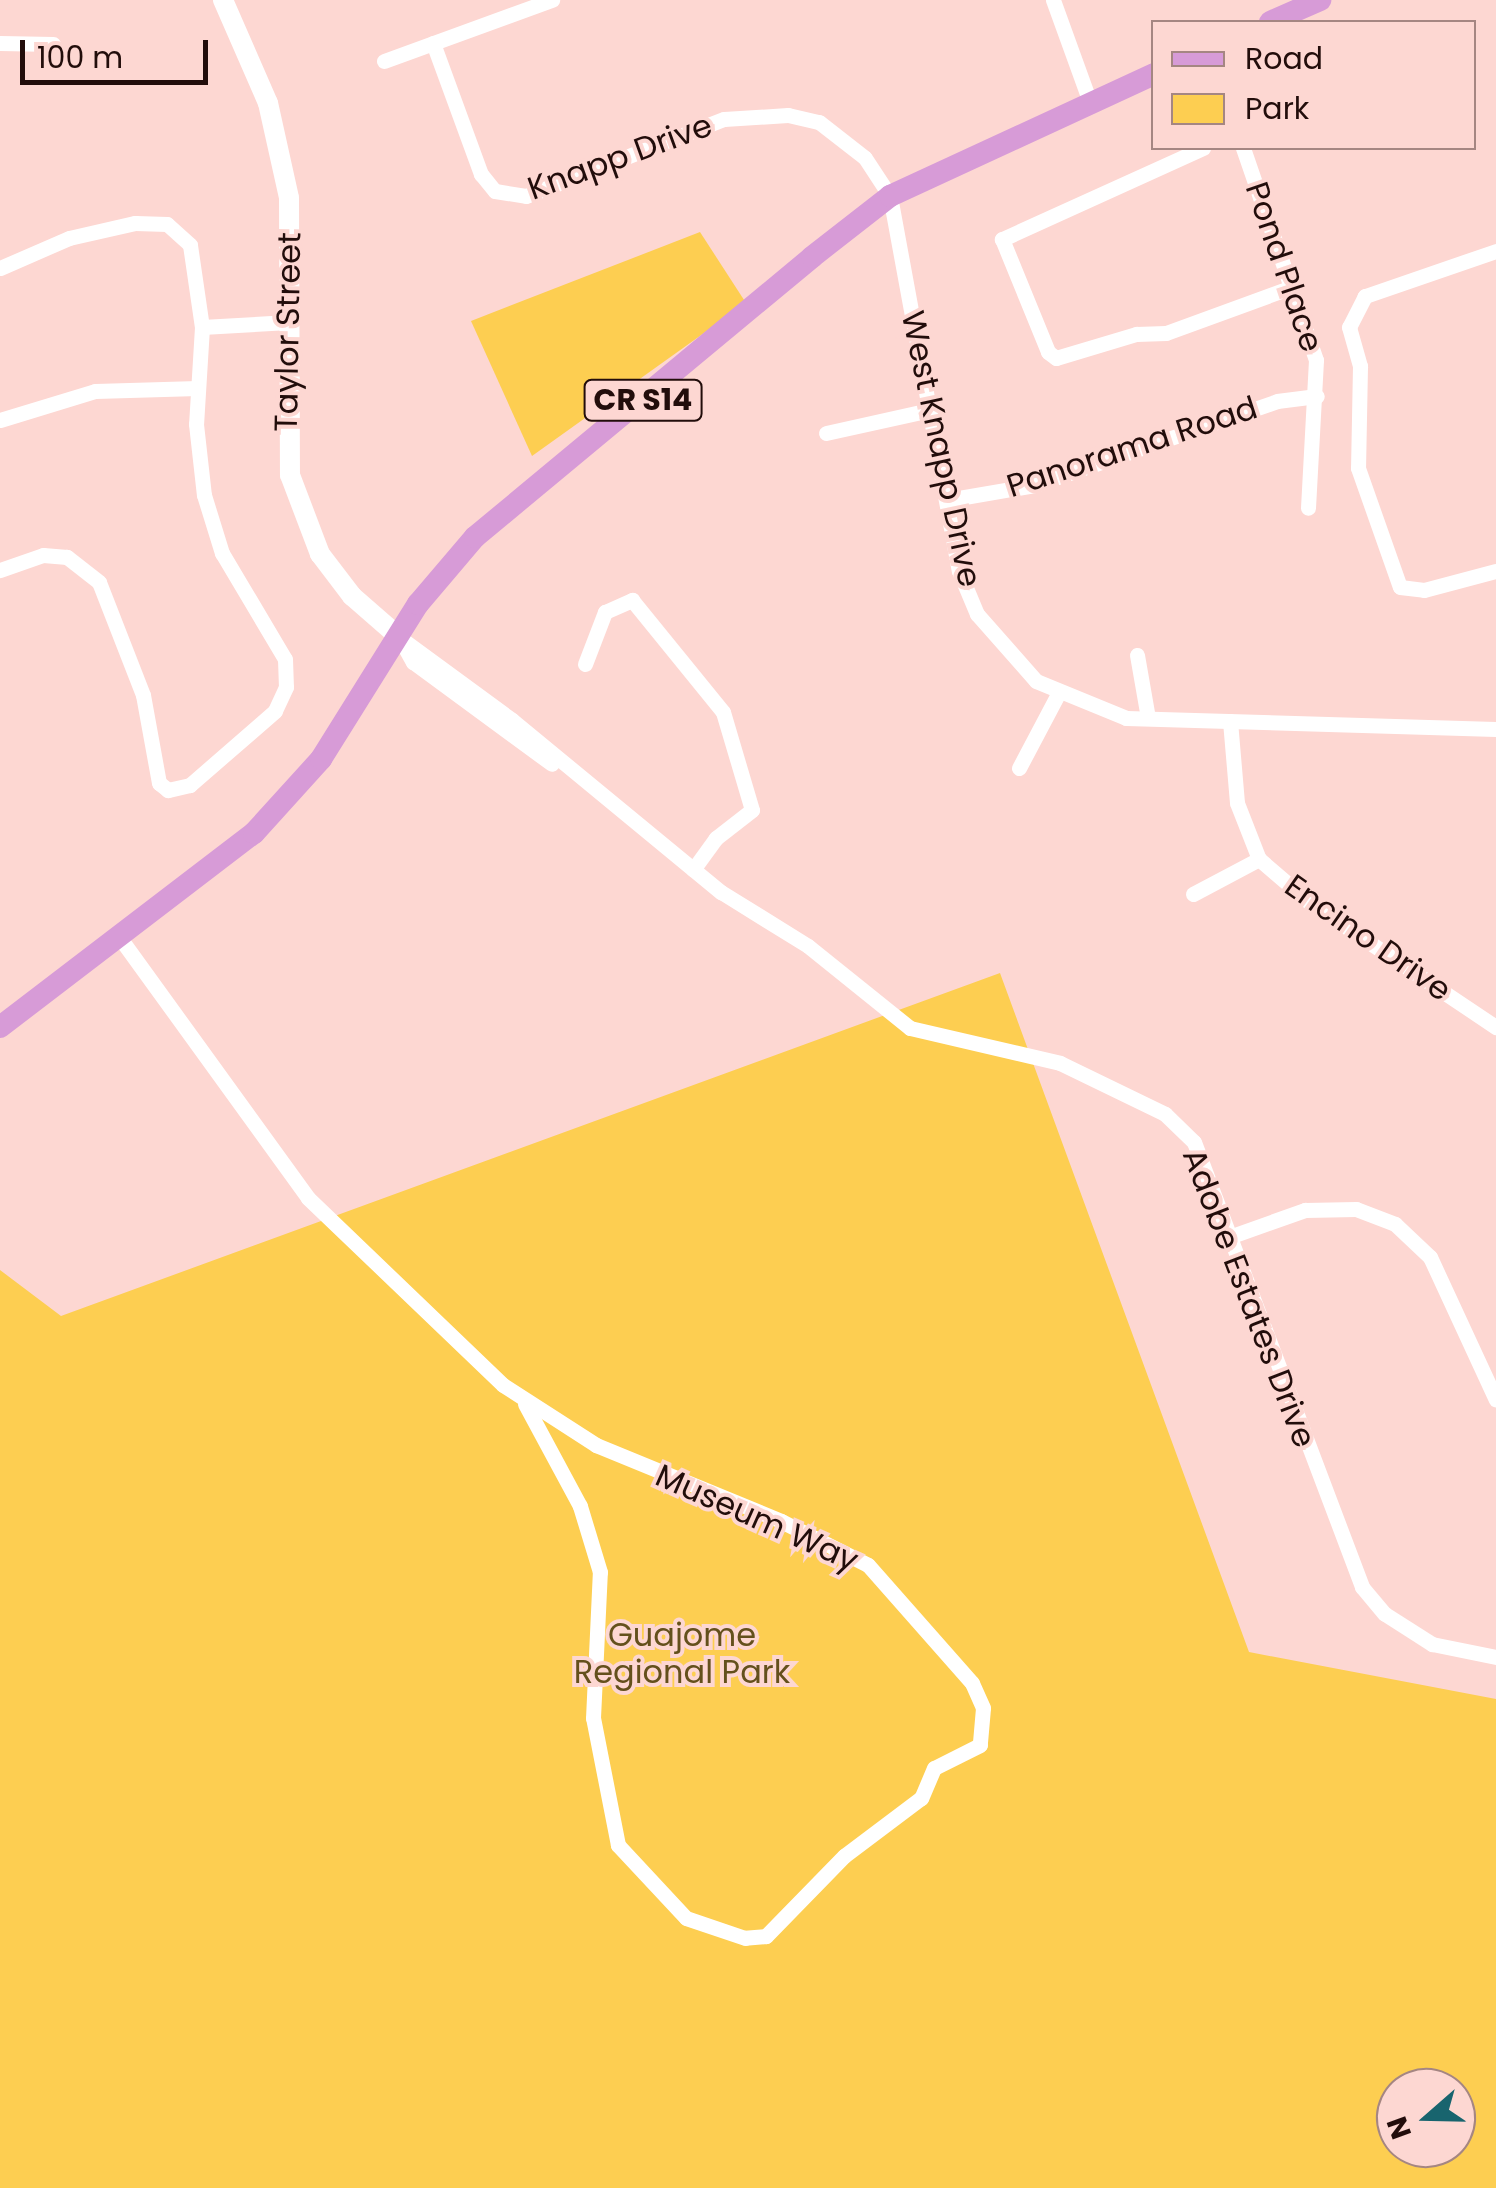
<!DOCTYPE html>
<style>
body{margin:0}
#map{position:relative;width:1496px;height:2188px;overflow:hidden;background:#fdd7d2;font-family:Poppins,sans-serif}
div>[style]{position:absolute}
.green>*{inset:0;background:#fdce51}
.street>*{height:15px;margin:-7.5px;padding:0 7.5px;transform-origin:7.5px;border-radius:7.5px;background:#fff}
.secondary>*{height:20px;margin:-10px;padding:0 10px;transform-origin:10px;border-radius:10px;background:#fff}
.primary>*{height:22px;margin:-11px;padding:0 11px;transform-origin:11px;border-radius:11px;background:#d79bd7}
span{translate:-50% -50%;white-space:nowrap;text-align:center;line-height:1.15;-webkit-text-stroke:8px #fdd7d2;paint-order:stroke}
.shield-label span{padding:2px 8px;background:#fdd7d2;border:2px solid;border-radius:8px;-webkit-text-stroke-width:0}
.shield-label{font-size:30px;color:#220d0b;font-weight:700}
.street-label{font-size:32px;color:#220d0b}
.park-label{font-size:32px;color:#64501c}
.legend{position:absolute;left:1151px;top:20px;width:325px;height:130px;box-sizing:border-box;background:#fdd7d2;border:2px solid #a58682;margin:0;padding:12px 18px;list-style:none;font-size:30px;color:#220d0b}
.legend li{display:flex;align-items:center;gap:20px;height:50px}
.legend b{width:50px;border:2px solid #a58682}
.north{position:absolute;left:1376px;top:2068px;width:100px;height:100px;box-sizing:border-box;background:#fdd7d2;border:2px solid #a58682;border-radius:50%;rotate:250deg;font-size:28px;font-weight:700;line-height:40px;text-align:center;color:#220d0b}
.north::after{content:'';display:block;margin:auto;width:35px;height:45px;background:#18646e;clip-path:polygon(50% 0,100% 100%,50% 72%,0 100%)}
.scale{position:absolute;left:20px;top:40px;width:188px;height:45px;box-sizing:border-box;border:5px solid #220d0b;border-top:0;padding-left:12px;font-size:30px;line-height:35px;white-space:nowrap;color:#220d0b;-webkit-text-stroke:8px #fdd7d2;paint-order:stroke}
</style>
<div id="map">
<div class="green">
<i style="clip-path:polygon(700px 232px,746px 303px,532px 456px,471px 321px)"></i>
<i style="clip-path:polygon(evenodd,1000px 973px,1249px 1652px,1496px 1699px,1496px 2188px,0 2188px,0 1270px,61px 1316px,1000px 973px,1396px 2088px,1456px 2088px,1456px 2148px,1396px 2148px,1396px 2088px)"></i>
</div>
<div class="street">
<i style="left:1053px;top:0;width:109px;rotate:70.1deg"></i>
<i style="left:0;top:43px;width:53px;rotate:1.1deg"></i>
<i style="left:433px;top:43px;width:140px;rotate:69.9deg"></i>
<i style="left:481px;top:174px;width:22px;rotate:51deg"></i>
<i style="left:495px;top:191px;width:31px;rotate:9deg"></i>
<i style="left:526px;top:196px;width:212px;rotate:-21.3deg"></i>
<i style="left:724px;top:119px;width:64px;rotate:-3.6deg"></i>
<i style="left:788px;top:115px;width:32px;rotate:13deg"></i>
<i style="left:819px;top:122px;width:58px;rotate:38deg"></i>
<i style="left:865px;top:158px;width:45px;rotate:56.7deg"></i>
<i style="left:890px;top:196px;width:381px;rotate:79.6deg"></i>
<i style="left:959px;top:571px;width:47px;rotate:67.3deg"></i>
<i style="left:977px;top:614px;width:89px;rotate:48.6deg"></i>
<i style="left:1036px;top:681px;width:97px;rotate:22.3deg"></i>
<i style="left:1126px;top:718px;width:370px;rotate:1.7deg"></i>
<i style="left:384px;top:61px;width:179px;rotate:-20deg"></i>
<i style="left:1203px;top:148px;width:221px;rotate:155.6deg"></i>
<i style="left:1002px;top:239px;width:122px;rotate:67.8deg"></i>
<i style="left:1048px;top:352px;width:10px;rotate:37deg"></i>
<i style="left:1056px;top:358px;width:84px;rotate:-16.7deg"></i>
<i style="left:1136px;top:334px;width:30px;rotate:-2deg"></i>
<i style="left:1166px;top:333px;width:134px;rotate:-20.1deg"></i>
<i style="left:1243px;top:148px;width:224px;rotate:71deg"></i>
<i style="left:1316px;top:360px;width:148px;rotate:93.1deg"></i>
<i style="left:1496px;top:251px;width:139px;rotate:161deg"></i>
<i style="left:1365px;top:296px;width:35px;rotate:117deg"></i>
<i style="left:1349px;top:327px;width:41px;rotate:74.2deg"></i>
<i style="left:1360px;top:366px;width:102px;rotate:91.1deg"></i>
<i style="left:1358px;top:468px;width:126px;rotate:70.6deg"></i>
<i style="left:1400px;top:587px;width:24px;rotate:7deg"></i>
<i style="left:1424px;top:590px;width:74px;rotate:-14.8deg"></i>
<i style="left:0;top:268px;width:75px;rotate:-23.5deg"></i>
<i style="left:69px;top:238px;width:68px;rotate:-12.8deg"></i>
<i style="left:135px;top:223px;width:32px;rotate:2deg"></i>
<i style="left:167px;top:224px;width:31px;rotate:42deg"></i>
<i style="left:190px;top:245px;width:83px;rotate:81.7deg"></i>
<i style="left:202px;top:327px;width:97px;rotate:93.5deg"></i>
<i style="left:196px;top:424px;width:71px;rotate:83.6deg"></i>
<i style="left:204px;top:495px;width:61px;rotate:72.8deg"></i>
<i style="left:222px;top:553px;width:123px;rotate:59.3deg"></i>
<i style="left:285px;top:659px;width:28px;rotate:88deg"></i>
<i style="left:286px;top:687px;width:26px;rotate:115deg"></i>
<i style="left:275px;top:711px;width:113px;rotate:139deg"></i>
<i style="left:190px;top:785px;width:23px;rotate:167deg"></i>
<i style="left:168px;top:790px;width:11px;rotate:-142deg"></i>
<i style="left:159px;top:783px;width:89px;rotate:-100.3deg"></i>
<i style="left:143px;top:695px;width:121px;rotate:-111.3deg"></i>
<i style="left:99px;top:582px;width:41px;rotate:-142deg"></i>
<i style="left:67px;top:557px;width:24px;rotate:-175deg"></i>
<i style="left:43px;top:555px;width:46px;rotate:160.8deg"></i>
<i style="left:202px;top:327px;width:87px;rotate:-3.3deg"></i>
<i style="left:0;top:420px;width:99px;rotate:-17deg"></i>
<i style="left:95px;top:391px;width:103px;rotate:-1.7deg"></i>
<i style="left:826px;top:433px;width:107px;rotate:-12.5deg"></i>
<i style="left:947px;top:500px;width:89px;rotate:-9.7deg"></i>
<i style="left:1035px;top:485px;width:256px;rotate:-19.1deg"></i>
<i style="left:1277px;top:401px;width:40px;rotate:-7.1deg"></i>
<i style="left:399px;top:637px;width:140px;rotate:36.3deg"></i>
<i style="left:512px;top:720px;width:271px;rotate:39.5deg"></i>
<i style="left:721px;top:892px;width:102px;rotate:31.8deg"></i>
<i style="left:808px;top:946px;width:131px;rotate:38.8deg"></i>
<i style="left:910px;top:1028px;width:154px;rotate:13.1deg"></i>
<i style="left:1060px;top:1063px;width:117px;rotate:25.9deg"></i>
<i style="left:1165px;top:1114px;width:40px;rotate:44deg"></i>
<i style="left:1194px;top:1142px;width:476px;rotate:69.3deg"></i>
<i style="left:1362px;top:1587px;width:35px;rotate:50deg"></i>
<i style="left:1385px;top:1614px;width:56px;rotate:32.6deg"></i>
<i style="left:1432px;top:1644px;width:65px;rotate:11.5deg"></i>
<i style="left:399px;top:637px;width:29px;rotate:61deg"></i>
<i style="left:413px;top:662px;width:172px;rotate:36.3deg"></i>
<i style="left:1137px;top:655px;width:64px;rotate:80.1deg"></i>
<i style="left:585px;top:664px;width:56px;rotate:-69deg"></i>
<i style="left:605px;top:612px;width:30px;rotate:-24deg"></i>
<i style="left:632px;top:600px;width:144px;rotate:50.9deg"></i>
<i style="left:723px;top:712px;width:102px;rotate:73.5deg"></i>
<i style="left:752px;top:810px;width:46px;rotate:142.1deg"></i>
<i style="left:716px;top:838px;width:39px;rotate:126deg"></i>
<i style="left:1230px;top:721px;width:82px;rotate:85.1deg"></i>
<i style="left:1237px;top:803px;width:60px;rotate:68.6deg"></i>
<i style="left:1259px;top:859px;width:66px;rotate:40.7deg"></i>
<i style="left:1309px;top:902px;width:225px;rotate:33.8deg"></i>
<i style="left:1019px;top:768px;width:84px;rotate:-62.2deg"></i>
<i style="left:1193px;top:894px;width:75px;rotate:-27.9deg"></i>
<i style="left:120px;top:938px;width:321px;rotate:54.1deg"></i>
<i style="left:308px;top:1198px;width:270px;rotate:43.8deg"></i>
<i style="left:503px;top:1385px;width:111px;rotate:32.8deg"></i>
<i style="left:596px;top:1445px;width:200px;rotate:22.3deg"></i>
<i style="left:781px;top:1521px;width:97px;rotate:26.8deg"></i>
<i style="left:868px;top:1565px;width:157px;rotate:48.6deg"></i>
<i style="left:972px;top:1683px;width:27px;rotate:66deg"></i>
<i style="left:983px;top:1708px;width:37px;rotate:95deg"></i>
<i style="left:980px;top:1745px;width:51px;rotate:153.4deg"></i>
<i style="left:934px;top:1768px;width:33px;rotate:113deg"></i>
<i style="left:921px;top:1798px;width:96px;rotate:143deg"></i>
<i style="left:844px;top:1856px;width:112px;rotate:134.3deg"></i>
<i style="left:766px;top:1936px;width:21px;rotate:175deg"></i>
<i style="left:745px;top:1938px;width:62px;rotate:-161.3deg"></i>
<i style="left:686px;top:1918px;width:100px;rotate:-133deg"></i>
<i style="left:618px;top:1845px;width:129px;rotate:-101.1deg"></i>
<i style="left:593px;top:1718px;width:146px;rotate:-87.3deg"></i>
<i style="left:600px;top:1572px;width:69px;rotate:-106.9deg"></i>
<i style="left:580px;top:1506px;width:116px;rotate:-118.3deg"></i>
<i style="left:1229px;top:1237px;width:81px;rotate:-19.6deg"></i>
<i style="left:1305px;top:1210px;width:51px;rotate:-1.1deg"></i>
<i style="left:1356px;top:1209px;width:42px;rotate:21deg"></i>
<i style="left:1395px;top:1224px;width:48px;rotate:43.3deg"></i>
<i style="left:1430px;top:1257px;width:157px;rotate:65.2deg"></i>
</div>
<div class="secondary">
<i style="left:223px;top:0;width:112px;rotate:66.4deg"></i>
<i style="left:268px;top:103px;width:97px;rotate:77.5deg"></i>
<i style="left:289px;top:198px;width:277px;rotate:89.8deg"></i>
<i style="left:290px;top:475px;width:85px;rotate:69.2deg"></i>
<i style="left:320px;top:554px;width:53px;rotate:52.7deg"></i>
<i style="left:352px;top:596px;width:62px;rotate:41.1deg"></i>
</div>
<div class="primary">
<i style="left:1270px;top:22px;width:55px;rotate:-23.7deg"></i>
<i style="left:0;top:1027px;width:320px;rotate:-37.4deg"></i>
<i style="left:254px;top:833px;width:100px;rotate:-47.8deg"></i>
<i style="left:321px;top:759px;width:183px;rotate:-58deg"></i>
<i style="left:418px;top:604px;width:88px;rotate:-49.6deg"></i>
<i style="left:475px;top:537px;width:438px;rotate:-39.7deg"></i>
<i style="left:812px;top:257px;width:99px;rotate:-38deg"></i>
<i style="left:890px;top:196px;width:291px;rotate:-24.8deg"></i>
</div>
<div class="shield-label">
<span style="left:643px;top:400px">CR S14</span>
</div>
<div class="street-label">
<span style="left:620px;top:157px;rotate:-20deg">Knapp Drive</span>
<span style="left:1284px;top:267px;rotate:71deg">Pond Place</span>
<span style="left:288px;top:332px;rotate:-89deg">Taylor Street</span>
<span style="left:1132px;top:447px;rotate:-18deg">Panorama Road</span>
<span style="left:941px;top:449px;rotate:78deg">West Knapp Drive</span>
<span style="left:1368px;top:938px;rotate:35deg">Encino Drive</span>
<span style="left:1249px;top:1298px;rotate:69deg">Adobe Estates Drive</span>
<span style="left:757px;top:1518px;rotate:24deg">Museum Way</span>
</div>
<div class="park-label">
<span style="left:682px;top:1654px">Guajome<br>Regional Park</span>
</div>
<ul class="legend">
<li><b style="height:12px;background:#d79bd7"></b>Road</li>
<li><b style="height:28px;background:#fdce51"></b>Park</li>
</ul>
<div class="north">N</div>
<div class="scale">100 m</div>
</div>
